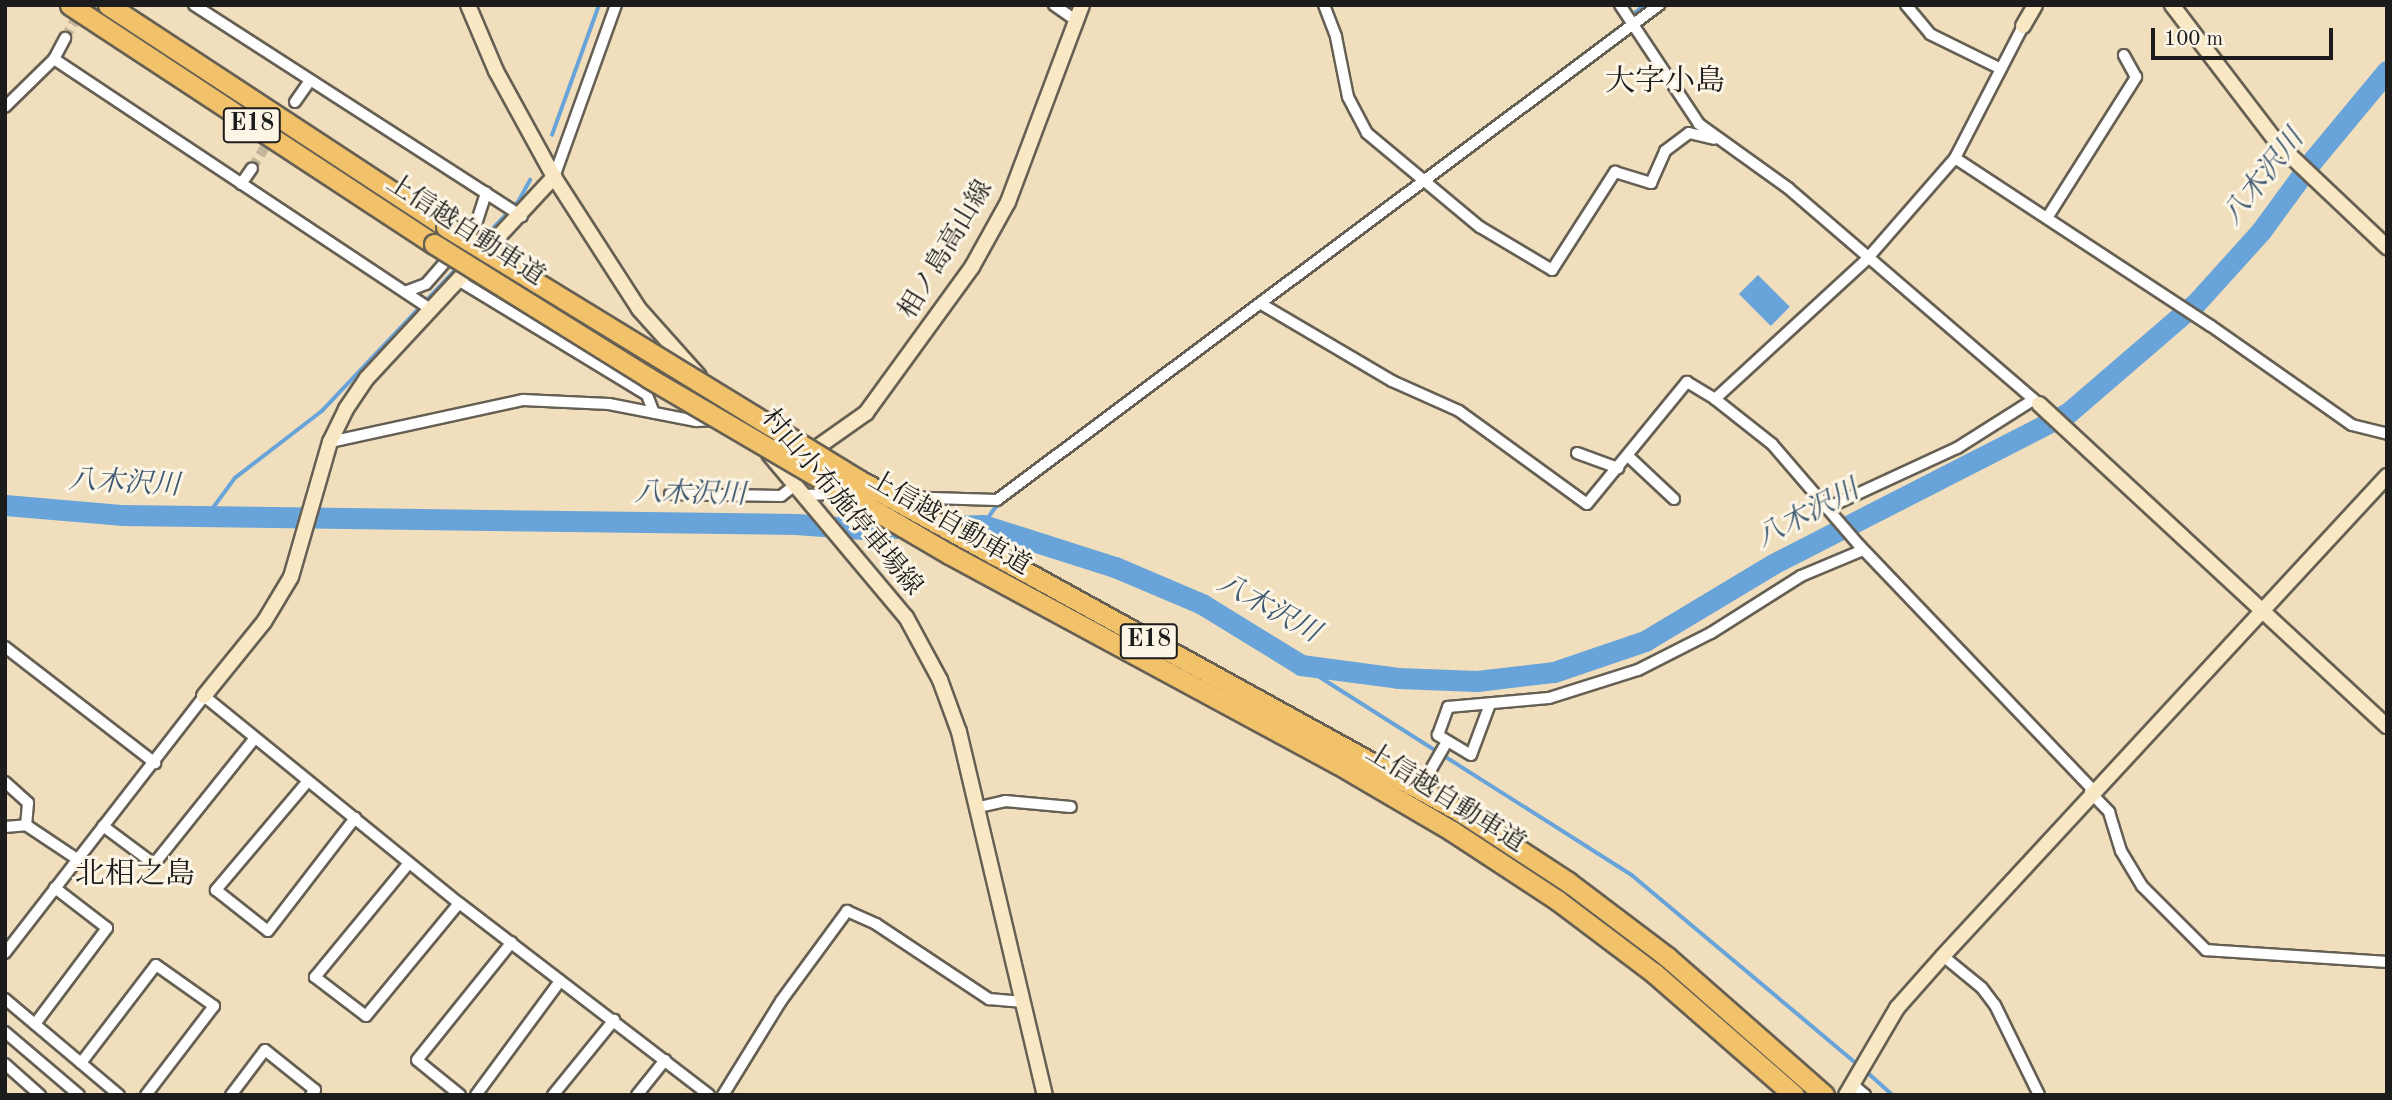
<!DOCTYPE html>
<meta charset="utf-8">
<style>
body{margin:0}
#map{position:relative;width:2392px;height:1100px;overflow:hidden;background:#f0debc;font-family:"Old Standard TT","Noto Serif JP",serif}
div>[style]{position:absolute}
.water>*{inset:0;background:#68a4d9;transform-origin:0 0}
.stream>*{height:3.5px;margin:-1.75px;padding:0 1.75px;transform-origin:1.75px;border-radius:1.75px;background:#68a4d9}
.river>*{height:21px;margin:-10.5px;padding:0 10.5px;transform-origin:10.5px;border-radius:10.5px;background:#68a4d9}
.street-tunnel>*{height:10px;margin-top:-5px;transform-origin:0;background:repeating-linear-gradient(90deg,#c6b79c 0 10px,transparent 0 15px)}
.roads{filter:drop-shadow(2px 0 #666054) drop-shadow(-2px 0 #666054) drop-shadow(0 2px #666054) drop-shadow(0 -2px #666054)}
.street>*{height:10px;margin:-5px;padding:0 5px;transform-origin:5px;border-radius:5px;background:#fff}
.secondary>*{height:14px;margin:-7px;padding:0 7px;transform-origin:7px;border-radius:7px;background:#fae7c3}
.highway>*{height:19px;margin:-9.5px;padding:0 9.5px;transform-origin:9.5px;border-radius:9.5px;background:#f2c26a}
.bridges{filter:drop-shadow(2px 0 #666054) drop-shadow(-2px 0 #666054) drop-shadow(0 2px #666054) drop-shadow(0 -2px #666054)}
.highway-bridge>*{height:19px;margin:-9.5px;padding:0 9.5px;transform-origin:9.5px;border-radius:9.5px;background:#f2c26a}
span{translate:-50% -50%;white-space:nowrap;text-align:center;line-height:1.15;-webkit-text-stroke:6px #fcf5e5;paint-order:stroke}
.shield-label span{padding:2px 5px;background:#fcf5e5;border:2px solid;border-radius:5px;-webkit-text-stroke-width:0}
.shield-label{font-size:24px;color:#1c1c1c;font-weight:700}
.street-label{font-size:26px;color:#1c1c1c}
.water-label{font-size:28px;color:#3e5971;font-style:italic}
.quarter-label{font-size:30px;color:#1c1c1c}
.frame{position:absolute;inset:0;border:7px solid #1c1c1c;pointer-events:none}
.scale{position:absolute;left:2151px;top:28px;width:182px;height:32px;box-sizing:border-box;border:4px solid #1c1c1c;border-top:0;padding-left:9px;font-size:21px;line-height:24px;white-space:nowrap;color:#1c1c1c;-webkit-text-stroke:5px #fcf5e5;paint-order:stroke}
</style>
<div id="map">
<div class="water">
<i style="left:1758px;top:275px;width:45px;height:27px;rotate:45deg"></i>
</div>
<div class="stream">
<i style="left:1631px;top:16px;width:18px;rotate:-38deg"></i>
<i style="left:1585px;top:54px;width:46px;rotate:-37.1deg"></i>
<i style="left:552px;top:135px;width:138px;rotate:-70.1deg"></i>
<i style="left:481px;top:241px;width:54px;rotate:-46.5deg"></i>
<i style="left:518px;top:202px;width:25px;rotate:-61deg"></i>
<i style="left:207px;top:516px;width:47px;rotate:-53.6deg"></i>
<i style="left:235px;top:478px;width:110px;rotate:-37.6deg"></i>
<i style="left:322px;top:411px;width:197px;rotate:-46.6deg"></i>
<i style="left:983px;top:525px;width:21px;rotate:-55deg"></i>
<i style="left:995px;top:508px;width:184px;rotate:-36.8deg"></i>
<i style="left:1301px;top:665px;width:392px;rotate:32.4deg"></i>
<i style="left:1632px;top:875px;width:297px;rotate:40deg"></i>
<i style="left:1866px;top:1071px;width:36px;rotate:42deg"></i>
</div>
<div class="river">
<i style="left:5px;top:505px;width:116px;rotate:4.9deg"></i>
<i style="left:121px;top:515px;width:675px;rotate:0.76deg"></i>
<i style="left:796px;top:524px;width:68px;rotate:4.2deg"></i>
<i style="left:864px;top:529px;width:119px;rotate:-1.9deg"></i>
<i style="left:983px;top:525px;width:139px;rotate:17.7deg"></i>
<i style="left:1115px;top:567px;width:95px;rotate:23deg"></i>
<i style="left:1202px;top:604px;width:116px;rotate:31.6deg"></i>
<i style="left:1301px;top:665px;width:98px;rotate:7.6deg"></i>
<i style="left:1398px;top:678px;width:79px;rotate:2.2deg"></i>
<i style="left:1477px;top:681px;width:78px;rotate:-6.7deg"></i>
<i style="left:1554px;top:672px;width:96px;rotate:-18.8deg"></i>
<i style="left:1645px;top:641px;width:149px;rotate:-31deg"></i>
<i style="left:1773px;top:564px;width:331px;rotate:-27.1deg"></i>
<i style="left:2068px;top:413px;width:169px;rotate:-40.7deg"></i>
<i style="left:2196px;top:303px;width:97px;rotate:-47.9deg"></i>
<i style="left:2261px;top:231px;width:88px;rotate:-53.8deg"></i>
<i style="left:2313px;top:160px;width:116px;rotate:-50.3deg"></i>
</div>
<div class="street-tunnel">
<i style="left:65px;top:38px;width:35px;rotate:-61deg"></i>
<i style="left:252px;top:168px;width:39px;rotate:-58deg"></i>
</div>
<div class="roads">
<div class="street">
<i style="left:194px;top:5px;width:390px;rotate:32.8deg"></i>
<i style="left:1054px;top:5px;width:24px;rotate:35deg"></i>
<i style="left:1324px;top:5px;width:34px;rotate:69deg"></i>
<i style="left:1336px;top:37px;width:61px;rotate:78.7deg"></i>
<i style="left:1348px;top:97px;width:41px;rotate:62.2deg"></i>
<i style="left:1367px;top:133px;width:147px;rotate:39.8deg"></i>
<i style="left:1480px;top:227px;width:84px;rotate:30.8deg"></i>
<i style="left:1552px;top:270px;width:117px;rotate:-57.3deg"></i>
<i style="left:1615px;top:172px;width:38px;rotate:17deg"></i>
<i style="left:1651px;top:183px;width:35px;rotate:-66deg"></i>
<i style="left:1665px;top:151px;width:30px;rotate:-37deg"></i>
<i style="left:1689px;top:133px;width:26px;rotate:13deg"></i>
<i style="left:1620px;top:5px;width:143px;rotate:56.4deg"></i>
<i style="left:1699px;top:124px;width:110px;rotate:35.7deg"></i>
<i style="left:1788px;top:188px;width:331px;rotate:40.7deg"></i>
<i style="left:1906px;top:5px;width:38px;rotate:50deg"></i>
<i style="left:1930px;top:34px;width:79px;rotate:26.2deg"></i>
<i style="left:54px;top:59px;width:452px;rotate:33.6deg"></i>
<i style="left:295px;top:102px;width:24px;rotate:-55deg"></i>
<i style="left:5px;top:107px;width:69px;rotate:-44.4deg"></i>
<i style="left:54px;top:59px;width:24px;rotate:-62deg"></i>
<i style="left:1955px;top:158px;width:306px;rotate:33.3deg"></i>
<i style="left:2211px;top:326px;width:172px;rotate:35.1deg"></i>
<i style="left:2352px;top:425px;width:36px;rotate:14deg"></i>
<i style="left:554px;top:177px;width:183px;rotate:-70.2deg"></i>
<i style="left:241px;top:184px;width:19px;rotate:-55deg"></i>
<i style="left:2047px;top:218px;width:167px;rotate:-57.7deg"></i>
<i style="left:2136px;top:77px;width:25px;rotate:-119deg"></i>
<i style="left:463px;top:241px;width:21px;rotate:-53deg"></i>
<i style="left:476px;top:224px;width:33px;rotate:-72deg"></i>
<i style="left:458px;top:280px;width:221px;rotate:31.3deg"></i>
<i style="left:647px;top:395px;width:19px;rotate:69deg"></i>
<i style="left:405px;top:292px;width:22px;rotate:-21deg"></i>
<i style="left:426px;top:284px;width:41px;rotate:-48.9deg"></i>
<i style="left:1263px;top:305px;width:150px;rotate:30.5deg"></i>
<i style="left:1392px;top:381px;width:73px;rotate:24.1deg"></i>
<i style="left:1459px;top:411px;width:158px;rotate:36deg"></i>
<i style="left:1587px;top:504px;width:158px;rotate:-50.7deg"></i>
<i style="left:1687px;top:382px;width:33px;rotate:31deg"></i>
<i style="left:1715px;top:399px;width:73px;rotate:38.3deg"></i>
<i style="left:1772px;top:444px;width:133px;rotate:49.3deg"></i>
<i style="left:1859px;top:545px;width:339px;rotate:46.3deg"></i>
<i style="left:1715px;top:399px;width:207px;rotate:-42.6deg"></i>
<i style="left:1867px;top:259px;width:134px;rotate:-48.9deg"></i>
<i style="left:1955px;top:158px;width:148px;rotate:-62.7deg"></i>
<i style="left:330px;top:442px;width:198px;rotate:-12.3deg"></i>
<i style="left:523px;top:400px;width:86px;rotate:2.7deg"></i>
<i style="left:609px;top:404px;width:89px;rotate:11.1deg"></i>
<i style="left:696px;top:421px;width:21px;rotate:-3deg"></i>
<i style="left:1577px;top:453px;width:44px;rotate:20.1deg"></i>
<i style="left:1628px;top:456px;width:63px;rotate:43.1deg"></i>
<i style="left:670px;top:494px;width:111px;rotate:1deg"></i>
<i style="left:781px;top:496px;width:18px;rotate:-38deg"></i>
<i style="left:804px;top:495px;width:37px;rotate:-2deg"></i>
<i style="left:899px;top:497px;width:98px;rotate:1.8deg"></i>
<i style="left:997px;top:500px;width:827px;rotate:-36.79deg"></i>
<i style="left:1827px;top:508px;width:143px;rotate:-24.8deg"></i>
<i style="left:1957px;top:448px;width:90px;rotate:-32.3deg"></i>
<i style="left:5px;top:647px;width:190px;rotate:37.7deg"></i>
<i style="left:1490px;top:704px;width:54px;rotate:110.4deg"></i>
<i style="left:1471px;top:755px;width:39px;rotate:-149deg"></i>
<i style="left:1438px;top:735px;width:30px;rotate:-70deg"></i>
<i style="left:1448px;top:707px;width:101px;rotate:-5.1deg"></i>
<i style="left:1549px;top:698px;width:93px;rotate:-17.5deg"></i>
<i style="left:1638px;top:670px;width:82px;rotate:-26.9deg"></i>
<i style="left:1711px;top:633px;width:107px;rotate:-32.3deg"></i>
<i style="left:1801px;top:576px;width:67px;rotate:-22.8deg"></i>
<i style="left:1430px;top:771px;width:34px;rotate:-60deg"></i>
<i style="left:308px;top:781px;width:143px;rotate:130.2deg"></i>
<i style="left:216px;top:890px;width:66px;rotate:38.3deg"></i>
<i style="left:268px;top:931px;width:143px;rotate:-52.4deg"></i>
<i style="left:5px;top:782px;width:31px;rotate:42deg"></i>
<i style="left:28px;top:803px;width:22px;rotate:95deg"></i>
<i style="left:2090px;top:792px;width:28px;rotate:46deg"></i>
<i style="left:2109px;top:812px;width:41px;rotate:72.9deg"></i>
<i style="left:2121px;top:851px;width:41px;rotate:59deg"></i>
<i style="left:2142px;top:886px;width:91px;rotate:45deg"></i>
<i style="left:2206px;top:950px;width:181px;rotate:3.8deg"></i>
<i style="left:975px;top:808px;width:31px;rotate:-13deg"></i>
<i style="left:1005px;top:801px;width:66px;rotate:5.2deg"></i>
<i style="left:103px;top:826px;width:64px;rotate:36.7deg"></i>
<i style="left:154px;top:864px;width:160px;rotate:-51.3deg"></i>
<i style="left:5px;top:827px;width:21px;rotate:-5deg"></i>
<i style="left:26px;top:825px;width:61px;rotate:33.7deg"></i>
<i style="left:409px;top:863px;width:148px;rotate:129.5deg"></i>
<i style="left:315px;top:977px;width:64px;rotate:37.4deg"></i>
<i style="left:366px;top:1016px;width:146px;rotate:-50.5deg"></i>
<i style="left:5px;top:953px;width:325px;rotate:-52.2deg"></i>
<i style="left:204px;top:696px;width:328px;rotate:39.1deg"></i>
<i style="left:459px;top:903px;width:315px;rotate:37.5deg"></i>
<i style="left:1943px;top:956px;width:50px;rotate:39.4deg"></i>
<i style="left:1982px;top:988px;width:21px;rotate:53deg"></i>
<i style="left:1995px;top:1005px;width:100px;rotate:63.9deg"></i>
<i style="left:5px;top:999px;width:149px;rotate:40.1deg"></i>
<i style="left:35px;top:1024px;width:120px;rotate:-53.1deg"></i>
<i style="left:107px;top:928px;width:66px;rotate:-142.4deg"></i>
<i style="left:5px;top:1032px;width:97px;rotate:40.4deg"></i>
<i style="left:81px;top:1063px;width:123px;rotate:-52.6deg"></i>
<i style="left:156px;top:965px;width:71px;rotate:35.3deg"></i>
<i style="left:214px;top:1006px;width:112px;rotate:127.4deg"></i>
<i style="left:5px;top:1064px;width:47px;rotate:41.5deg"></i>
<i style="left:1852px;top:1084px;width:17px;rotate:40deg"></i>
<i style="left:231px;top:1095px;width:56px;rotate:-52.9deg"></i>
<i style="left:265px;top:1050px;width:64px;rotate:38.7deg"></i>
<i style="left:315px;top:1090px;width:6px;rotate:129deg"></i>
<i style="left:460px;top:1095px;width:55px;rotate:-140.9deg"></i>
<i style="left:417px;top:1060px;width:151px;rotate:-51.2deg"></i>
<i style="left:476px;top:1095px;width:142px;rotate:-53.6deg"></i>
<i style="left:553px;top:1095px;width:97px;rotate:-50.9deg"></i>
<i style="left:637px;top:1095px;width:45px;rotate:-51.3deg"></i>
<i style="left:723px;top:1095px;width:110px;rotate:-58.3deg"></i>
<i style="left:781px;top:1001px;width:112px;rotate:-53.7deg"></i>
<i style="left:847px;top:911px;width:32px;rotate:24deg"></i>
<i style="left:876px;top:924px;width:136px;rotate:33.6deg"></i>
<i style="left:989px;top:999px;width:34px;rotate:5deg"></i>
</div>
<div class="secondary">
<i style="left:468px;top:5px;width:72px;rotate:67deg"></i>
<i style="left:496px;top:71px;width:121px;rotate:61.3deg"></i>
<i style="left:554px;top:177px;width:157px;rotate:57.2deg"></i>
<i style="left:639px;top:309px;width:90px;rotate:48.2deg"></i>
<i style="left:2172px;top:5px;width:176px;rotate:52.6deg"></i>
<i style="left:2279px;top:145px;width:149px;rotate:43.4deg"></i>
<i style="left:2023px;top:26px;width:24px;rotate:-60deg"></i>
<i style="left:2039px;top:404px;width:474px;rotate:42.8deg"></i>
<i style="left:769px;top:454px;width:213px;rotate:50deg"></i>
<i style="left:906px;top:617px;width:72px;rotate:61.6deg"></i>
<i style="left:940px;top:680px;width:55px;rotate:69.9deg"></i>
<i style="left:959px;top:732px;width:373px;rotate:76.7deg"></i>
<i style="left:805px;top:456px;width:75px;rotate:-35.2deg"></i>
<i style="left:866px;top:413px;width:180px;rotate:-54deg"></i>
<i style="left:972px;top:267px;width:74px;rotate:-61deg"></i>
<i style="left:1008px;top:202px;width:210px;rotate:-69.4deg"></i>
<i style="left:204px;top:696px;width:95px;rotate:-51deg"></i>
<i style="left:264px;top:622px;width:52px;rotate:-59deg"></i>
<i style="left:291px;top:577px;width:141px;rotate:-73.9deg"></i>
<i style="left:330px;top:442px;width:37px;rotate:-64deg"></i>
<i style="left:346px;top:409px;width:37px;rotate:-56deg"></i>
<i style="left:367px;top:378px;width:275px;rotate:-47.1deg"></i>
<i style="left:1846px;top:1095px;width:101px;rotate:-59.6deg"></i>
<i style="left:1897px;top:1008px;width:69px;rotate:-48.5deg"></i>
<i style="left:1943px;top:956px;width:654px;rotate:-47.23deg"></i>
</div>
<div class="highway">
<i style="left:70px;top:5px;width:435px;rotate:33.3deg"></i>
<i style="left:108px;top:5px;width:404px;rotate:33.3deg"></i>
</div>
</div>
<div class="bridges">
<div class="highway-bridge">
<i style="left:446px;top:227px;width:484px;rotate:31.5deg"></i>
<i style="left:859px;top:480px;width:687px;rotate:28.88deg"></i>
<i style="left:1461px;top:812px;width:128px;rotate:33.2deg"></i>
<i style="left:1568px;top:882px;width:124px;rotate:37.1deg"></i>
<i style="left:1667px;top:957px;width:209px;rotate:41.3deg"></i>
<i style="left:434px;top:244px;width:253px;rotate:31.9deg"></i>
<i style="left:649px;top:378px;width:348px;rotate:30.4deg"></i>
<i style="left:949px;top:554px;width:442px;rotate:28.4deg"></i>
<i style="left:1338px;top:764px;width:132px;rotate:30.4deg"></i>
<i style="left:1452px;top:831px;width:126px;rotate:33.3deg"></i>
<i style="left:1557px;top:900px;width:121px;rotate:37deg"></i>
<i style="left:1654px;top:973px;width:186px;rotate:41.1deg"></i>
</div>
</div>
<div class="shield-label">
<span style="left:252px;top:125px">E18</span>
<span style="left:1149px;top:641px">E18</span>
</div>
<div class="street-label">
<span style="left:465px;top:231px;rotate:33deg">上信越自動車道</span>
<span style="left:947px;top:250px;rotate:-59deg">相ノ島高山線</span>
<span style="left:841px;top:503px;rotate:50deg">村山小布施停車場線</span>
<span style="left:949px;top:524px;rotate:30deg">上信越自動車道</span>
<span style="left:1445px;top:799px;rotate:32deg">上信越自動車道</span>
</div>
<div class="water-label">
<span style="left:2264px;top:178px;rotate:-52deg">八木沢川</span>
<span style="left:124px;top:484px;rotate:3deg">八木沢川</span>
<span style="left:690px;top:495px;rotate:1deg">八木沢川</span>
<span style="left:1808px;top:515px;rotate:-28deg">八木沢川</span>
<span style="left:1268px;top:609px;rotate:29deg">八木沢川</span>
</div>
<div class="quarter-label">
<span style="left:1665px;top:82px">大字小島</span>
<span style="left:135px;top:875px">北相之島</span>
</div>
<div class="frame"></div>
<div class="scale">100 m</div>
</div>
